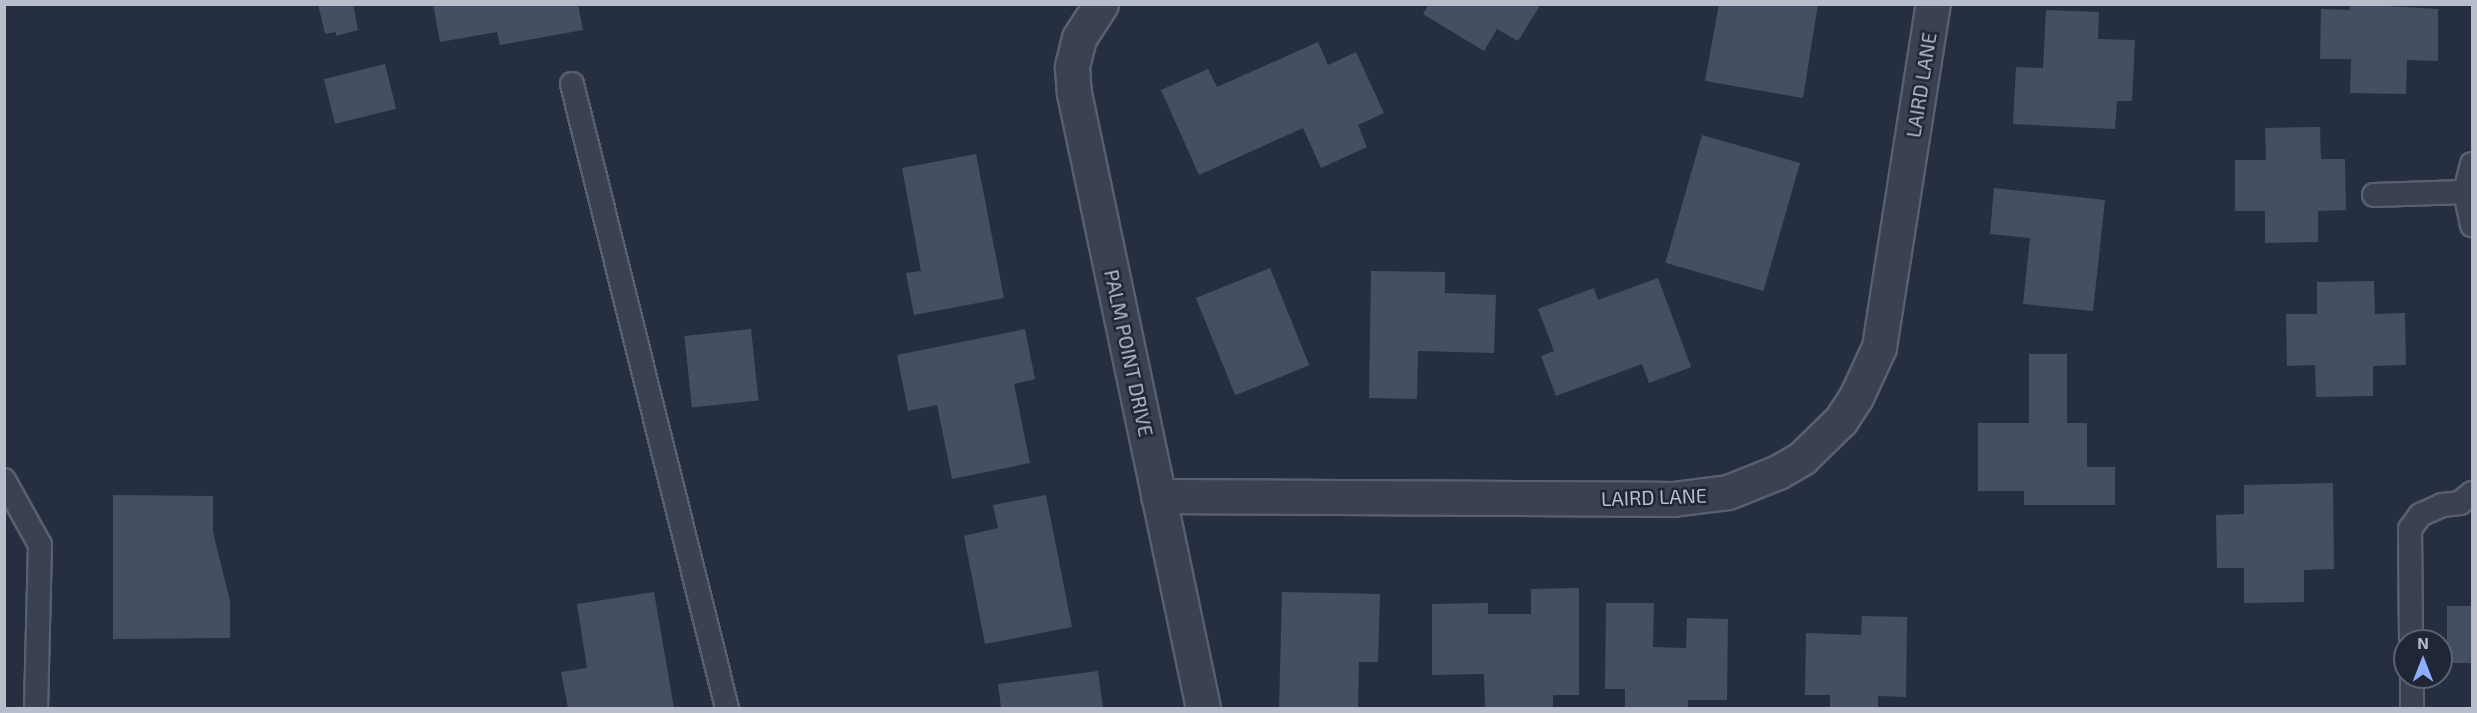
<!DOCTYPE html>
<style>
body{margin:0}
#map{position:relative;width:2477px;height:713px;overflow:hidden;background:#262f41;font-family:"Exo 2",sans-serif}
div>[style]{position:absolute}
.building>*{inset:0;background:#454f63;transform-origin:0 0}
.roads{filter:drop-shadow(2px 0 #585f6e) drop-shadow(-2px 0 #585f6e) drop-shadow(0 2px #585f6e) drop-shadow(0 -2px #585f6e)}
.lane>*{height:22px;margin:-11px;padding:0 11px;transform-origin:11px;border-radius:11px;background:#3a4151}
.street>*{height:33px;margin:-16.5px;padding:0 16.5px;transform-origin:16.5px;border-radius:16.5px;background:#3a4151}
span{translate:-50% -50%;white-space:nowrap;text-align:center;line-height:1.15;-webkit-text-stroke:5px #1f2636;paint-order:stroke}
.street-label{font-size:20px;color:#b7bdcb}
.frame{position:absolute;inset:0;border:6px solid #b7bdcb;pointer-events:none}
.north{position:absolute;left:2393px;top:629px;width:60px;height:60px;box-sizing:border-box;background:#1f2636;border:2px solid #5c6272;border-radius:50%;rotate:0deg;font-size:16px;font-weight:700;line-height:24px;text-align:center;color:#b7bdcb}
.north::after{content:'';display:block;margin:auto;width:21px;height:27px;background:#8eaef9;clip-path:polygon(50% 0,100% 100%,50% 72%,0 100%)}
</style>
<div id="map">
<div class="building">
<i style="clip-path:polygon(318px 4px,353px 4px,358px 30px,336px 36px,336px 32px,325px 34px)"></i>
<i style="clip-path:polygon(433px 4px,578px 4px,583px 30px,500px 45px,497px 32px,440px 42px)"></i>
<i style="clip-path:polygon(1429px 4px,1541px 4px,1518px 41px,1497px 29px,1484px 51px,1423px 14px)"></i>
<i style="clip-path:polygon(1719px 4px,1818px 4px,1803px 98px,1705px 81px)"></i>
<i style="clip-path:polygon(2350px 4px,2438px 9px,2438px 61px,2407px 60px,2406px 94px,2350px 93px,2351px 59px,2320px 59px,2321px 9px,2350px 10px)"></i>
<i style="clip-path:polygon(2046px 10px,2099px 12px,2098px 39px,2135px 40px,2132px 101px,2117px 101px,2115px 129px,2013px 124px,2016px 67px,2043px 68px)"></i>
<i style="clip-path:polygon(1318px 42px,1328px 65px,1356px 52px,1384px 113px,1358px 125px,1367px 147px,1321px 168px,1303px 128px,1199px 175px,1161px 90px,1208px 69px,1217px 87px)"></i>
<i style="left:385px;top:64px;width:46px;height:63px;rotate:76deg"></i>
<i style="clip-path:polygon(2320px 127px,2321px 159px,2345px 159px,2346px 210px,2318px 211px,2318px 242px,2265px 243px,2265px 211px,2235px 211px,2235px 160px,2266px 160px,2265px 128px)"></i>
<i style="left:1702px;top:135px;width:102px;height:133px;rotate:16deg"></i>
<i style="clip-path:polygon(976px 154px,1004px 298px,914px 315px,906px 273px,921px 271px,902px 168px)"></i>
<i style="clip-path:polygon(1994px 188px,2105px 200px,2093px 311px,2023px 304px,2030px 238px,1990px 234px)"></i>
<i style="left:1270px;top:268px;width:105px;height:80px;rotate:68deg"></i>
<i style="clip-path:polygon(1371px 271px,1445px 272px,1445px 293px,1496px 295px,1494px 353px,1418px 351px,1417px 399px,1369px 398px)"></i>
<i style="clip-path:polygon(1658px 278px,1691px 367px,1649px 383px,1642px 364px,1556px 396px,1541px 356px,1554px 351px,1538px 309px,1594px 288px,1598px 300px)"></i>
<i style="clip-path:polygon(2374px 281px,2375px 314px,2405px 313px,2406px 365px,2373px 366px,2373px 396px,2316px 397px,2315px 365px,2287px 366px,2286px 314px,2317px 314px,2317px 282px)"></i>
<i style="left:751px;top:329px;width:72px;height:67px;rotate:84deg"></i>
<i style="clip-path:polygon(1025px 329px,1035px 379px,1014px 384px,1030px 463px,952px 479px,937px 405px,908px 411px,897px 355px)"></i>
<i style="clip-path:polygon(2029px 354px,2067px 354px,2067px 423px,2087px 423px,2087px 467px,2115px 467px,2115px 505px,2024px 505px,2024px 491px,1978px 491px,1978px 423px,2029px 423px)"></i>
<i style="clip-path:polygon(2333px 483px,2334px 569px,2304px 570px,2304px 602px,2244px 603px,2244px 568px,2217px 568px,2216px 515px,2244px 514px,2244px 485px)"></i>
<i style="clip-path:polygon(113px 495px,213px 496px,213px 532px,230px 601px,230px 638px,113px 639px)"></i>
<i style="clip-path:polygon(1046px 495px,1072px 627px,985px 644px,964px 536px,998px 528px,993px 505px)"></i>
<i style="clip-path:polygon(1579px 588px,1579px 695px,1553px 695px,1553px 708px,1485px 708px,1484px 674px,1432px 675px,1432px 604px,1488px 603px,1488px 614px,1531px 614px,1531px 589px)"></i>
<i style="clip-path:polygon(654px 592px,674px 708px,568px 708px,561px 672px,587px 668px,577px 604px)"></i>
<i style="clip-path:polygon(1282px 592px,1380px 594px,1378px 662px,1359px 662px,1358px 708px,1279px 708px)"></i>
<i style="clip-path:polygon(1606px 603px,1654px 603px,1653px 647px,1686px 648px,1687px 618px,1728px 619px,1727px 700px,1688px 700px,1688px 708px,1625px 708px,1625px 689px,1605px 689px)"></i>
<i style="left:2447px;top:606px;width:25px;height:57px"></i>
<i style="clip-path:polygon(1862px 616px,1907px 617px,1906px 697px,1878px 696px,1878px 708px,1830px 708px,1830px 695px,1805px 695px,1806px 633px,1861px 635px)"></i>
<i style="clip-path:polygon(1098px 671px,1103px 708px,1001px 708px,998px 684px)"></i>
</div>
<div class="roads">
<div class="lane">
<i style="left:572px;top:84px;width:643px;rotate:76.05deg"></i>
<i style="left:2472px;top:164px;width:29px;rotate:104deg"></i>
<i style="left:2465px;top:192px;width:34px;rotate:78deg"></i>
<i style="left:2374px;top:195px;width:91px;rotate:-1.9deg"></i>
<i style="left:4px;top:480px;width:74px;rotate:61deg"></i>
<i style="left:40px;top:545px;width:163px;rotate:91.4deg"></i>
<i style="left:2411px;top:641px;width:112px;rotate:-90.5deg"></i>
<i style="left:2410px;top:529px;width:17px;rotate:-54deg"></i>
<i style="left:2420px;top:515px;width:24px;rotate:-24deg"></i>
<i style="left:2442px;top:505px;width:18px;rotate:-6deg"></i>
<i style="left:2460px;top:503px;width:16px;rotate:-40deg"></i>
<i style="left:2412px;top:677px;width:31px;rotate:90deg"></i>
</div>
<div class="street">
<i style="left:1101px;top:4px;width:40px;rotate:122.9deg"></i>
<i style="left:1079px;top:38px;width:30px;rotate:104deg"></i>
<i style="left:1072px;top:67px;width:26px;rotate:86deg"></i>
<i style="left:1074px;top:93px;width:628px;rotate:78.15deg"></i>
<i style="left:1158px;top:496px;width:515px;rotate:0.33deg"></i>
<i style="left:1673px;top:499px;width:55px;rotate:-7.3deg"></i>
<i style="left:1728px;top:492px;width:54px;rotate:-21.8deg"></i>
<i style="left:1778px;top:472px;width:28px;rotate:-30deg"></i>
<i style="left:1802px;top:458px;width:54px;rotate:-44.3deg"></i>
<i style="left:1841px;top:420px;width:27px;rotate:-57deg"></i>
<i style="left:1856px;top:397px;width:55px;rotate:-65.3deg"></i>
<i style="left:1879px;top:347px;width:347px;rotate:-81.1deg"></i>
</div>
</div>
<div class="street-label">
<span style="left:1921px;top:85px;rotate:-81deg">LAIRD LANE</span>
<span style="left:1129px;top:353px;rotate:78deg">PALM POINT DRIVE</span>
<span style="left:1654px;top:497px;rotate:-2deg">LAIRD LANE</span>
</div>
<div class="frame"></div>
<div class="north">N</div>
</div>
